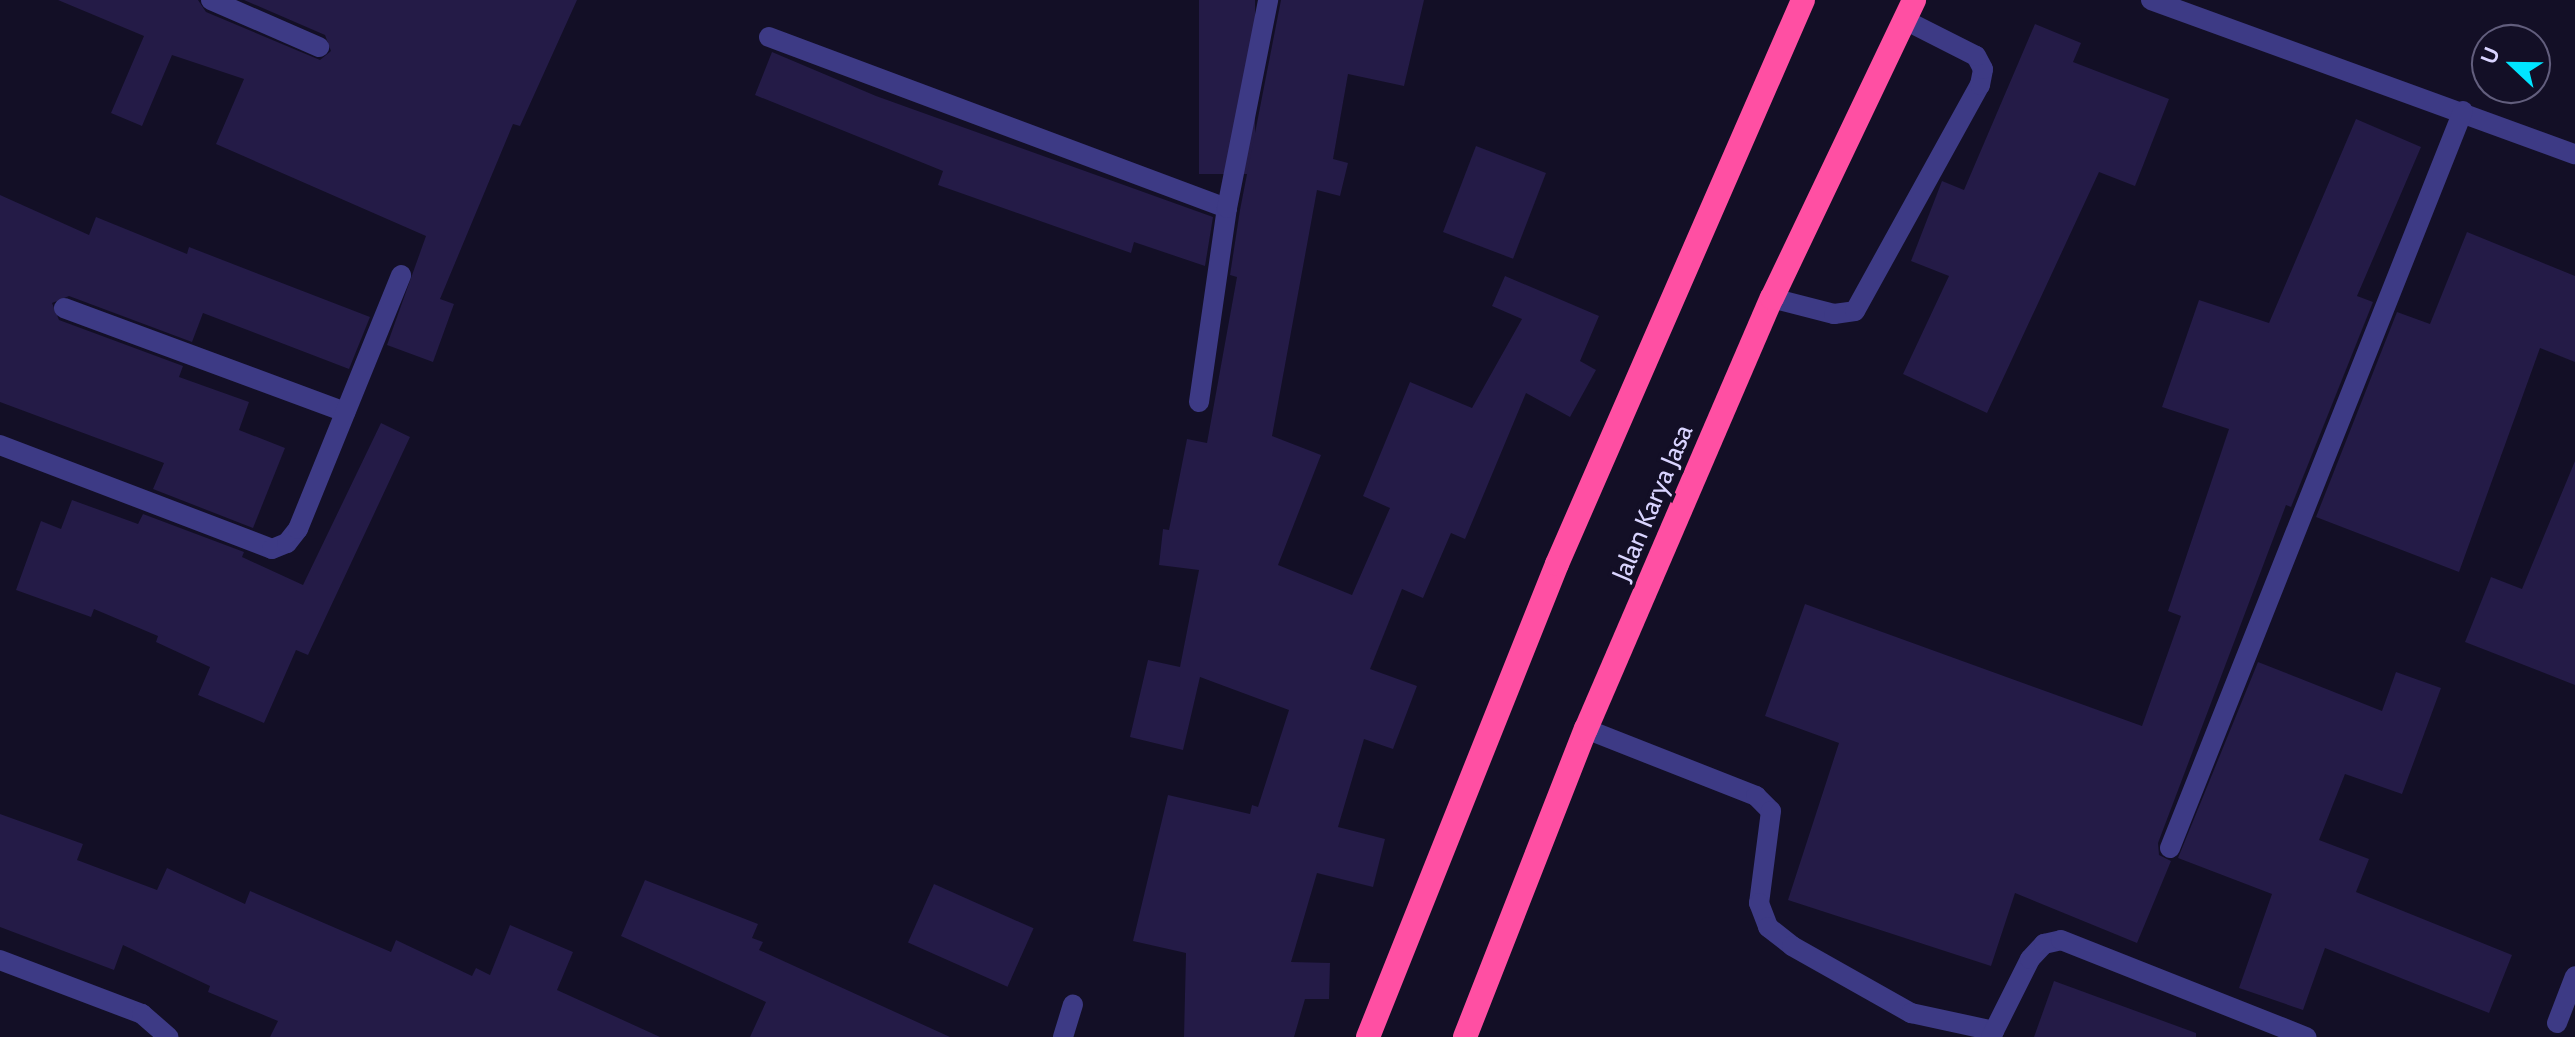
<!DOCTYPE html>
<style>
body{margin:0}
#map{position:relative;width:2575px;height:1037px;overflow:hidden;background:#130f26;font-family:Cabin,sans-serif}
div>[style]{position:absolute}
.building>*{inset:0;background:#241b47;transform-origin:0 0}
.lane>*{height:20px;margin:-10px;padding:0 10px;transform-origin:10px;border-radius:10px;background:#3d3a85}
.street>*{height:20px;margin:-10px;padding:0 10px;transform-origin:10px;border-radius:10px;background:#3d3a85}
.highway>*{height:24px;margin:-12px;padding:0 12px;transform-origin:12px;border-radius:12px;background:#ff4fa3}
span{translate:-50% -50%;white-space:nowrap;text-align:center;line-height:1.15;-webkit-text-stroke:7px #130f26;paint-order:stroke}
.street-label{font-size:26px;color:#d9d4ff}
.north{position:absolute;left:2471px;top:24px;width:80px;height:80px;box-sizing:border-box;background:#130f26;border:2px solid #625e7d;border-radius:50%;rotate:292deg;font-size:22px;font-weight:700;line-height:32px;text-align:center;color:#d9d4ff}
.north::after{content:'';display:block;margin:auto;width:28px;height:36px;background:#00e5ff;clip-path:polygon(50% 0,100% 100%,50% 72%,0 100%)}
</style>
<div id="map">
<div class="building">
<i style="clip-path:polygon(58px 0,198px 0,206px 12px,320px 60px,331px 51px,325px 35px,244px 0,577px 0,520px 126px,513px 124px,440px 299px,454px 304px,433px 362px,387px 345px,426px 236px,216px 144px,244px 79px,172px 55px,142px 126px,111px 113px,144px 36px)"></i>
<i style="left:1199px;top:0;width:56px;height:174px"></i>
<i style="clip-path:polygon(1281px 0,1424px 0,1404px 86px,1348px 74px,1333px 159px,1348px 163px,1340px 196px,1317px 190px,1272px 436px,1321px 455px,1278px 565px,1352px 595px,1390px 508px,1363px 496px,1410px 382px,1472px 408px,1522px 319px,1492px 306px,1505px 276px,1599px 316px,1580px 361px,1596px 370px,1570px 417px,1526px 393px,1465px 539px,1451px 533px,1423px 598px,1402px 589px,1370px 669px,1417px 686px,1393px 749px,1364px 739px,1338px 827px,1385px 839px,1373px 887px,1317px 873px,1291px 962px,1330px 963px,1329px 999px,1305px 999px,1294px 1037px,1184px 1037px,1186px 953px,1133px 941px,1168px 795px,1250px 814px,1252px 805px,1258px 807px,1289px 710px,1200px 677px,1183px 750px,1130px 737px,1148px 660px,1180px 667px,1199px 570px,1159px 565px,1163px 529px,1169px 530px,1187px 439px,1207px 443px,1237px 277px,1230px 275px,1240px 210px)"></i>
<i style="clip-path:polygon(2035px 24px,2081px 43px,2073px 62px,2169px 99px,2135px 186px,2099px 172px,1987px 413px,1903px 374px,1949px 276px,1911px 261px,1942px 181px,1964px 190px)"></i>
<i style="clip-path:polygon(772px 52px,876px 96px,1213px 217px,1205px 266px,1134px 242px,1131px 253px,938px 185px,943px 171px,755px 95px)"></i>
<i style="clip-path:polygon(2356px 119px,2421px 147px,2357px 296px,2373px 302px,2291px 507px,2286px 505px,2158px 843px,2159px 855px,2171px 861px,2137px 943px,2015px 893px,1991px 966px,1788px 900px,1839px 743px,1765px 716px,1805px 604px,2142px 726px,2181px 616px,2168px 611px,2229px 429px,2162px 407px,2199px 300px,2269px 323px)"></i>
<i style="left:1476px;top:146px;width:75px;height:92px;rotate:21deg"></i>
<i style="clip-path:polygon(0 195px,89px 235px,96px 217px,187px 254px,189px 247px,370px 317px,349px 369px,203px 313px,192px 342px,69px 296px,52px 303px,59px 320px,183px 366px,179px 377px,249px 402px,239px 430px,285px 448px,253px 528px,153px 489px,164px 463px,0 402px)"></i>
<i style="clip-path:polygon(2467px 232px,2575px 276px,2575px 362px,2540px 348px,2459px 572px,2316px 517px,2397px 312px,2430px 324px)"></i>
<i style="clip-path:polygon(381px 423px,410px 437px,308px 655px,296px 650px,264px 723px,198px 695px,210px 667px,156px 642px,158px 636px,94px 609px,91px 617px,16px 590px,41px 521px,61px 529px,72px 500px,138px 524px,143px 514px,244px 552px,242px 557px,303px 585px)"></i>
<i style="clip-path:polygon(2575px 461px,2575px 685px,2465px 642px,2491px 577px,2522px 589px)"></i>
<i style="clip-path:polygon(2258px 662px,2382px 711px,2396px 672px,2441px 688px,2402px 794px,2345px 774px,2319px 840px,2369px 859px,2356px 892px,2512px 955px,2489px 1013px,2325px 948px,2303px 1010px,2239px 988px,2272px 894px,2178px 858px)"></i>
<i style="clip-path:polygon(0 814px,83px 844px,77px 860px,157px 890px,167px 868px,245px 904px,250px 891px,391px 952px,396px 940px,472px 976px,476px 968px,490px 975px,510px 925px,573px 952px,557px 990px,660px 1037px,270px 1037px,278px 1021px,208px 992px,210px 986px,123px 945px,114px 970px,0 927px)"></i>
<i style="clip-path:polygon(645px 880px,758px 924px,752px 938px,763px 942px,759px 950px,950px 1037px,750px 1037px,766px 1002px,621px 936px)"></i>
<i style="left:934px;top:884px;width:109px;height:64px;rotate:24deg"></i>
<i style="clip-path:polygon(2054px 981px,2196px 1033px,2196px 1037px,2034px 1037px)"></i>
</div>
<div class="lane">
<i style="left:1772px;top:298px;width:64px;rotate:14.5deg"></i>
<i style="left:1834px;top:314px;width:21px;rotate:-8deg"></i>
<i style="left:1855px;top:311px;width:258px;rotate:-61.1deg"></i>
<i style="left:1980px;top:85px;width:16px;rotate:-79deg"></i>
<i style="left:1983px;top:69px;width:15px;rotate:-118deg"></i>
<i style="left:1976px;top:56px;width:80px;rotate:-153.1deg"></i>
</div>
<div class="street">
<i style="left:211px;top:0;width:118px;rotate:23.5deg"></i>
<i style="left:2151px;top:0;width:451px;rotate:20deg"></i>
<i style="left:769px;top:37px;width:489px;rotate:20.5deg"></i>
<i style="left:64px;top:308px;width:300px;rotate:20.3deg"></i>
<i style="left:1199px;top:402px;width:196px;rotate:-81.8deg"></i>
<i style="left:1227px;top:208px;width:212px;rotate:-78.8deg"></i>
<i style="left:0;top:445px;width:291px;rotate:20.9deg"></i>
<i style="left:272px;top:549px;width:16px;rotate:-22deg"></i>
<i style="left:287px;top:543px;width:18px;rotate:-52deg"></i>
<i style="left:298px;top:529px;width:274px;rotate:-67.9deg"></i>
<i style="left:1586px;top:729px;width:183px;rotate:21.5deg"></i>
<i style="left:1756px;top:796px;width:21px;rotate:45deg"></i>
<i style="left:1771px;top:811px;width:93px;rotate:97.4deg"></i>
<i style="left:1759px;top:903px;width:26px;rotate:69deg"></i>
<i style="left:1768px;top:927px;width:31px;rotate:38deg"></i>
<i style="left:1792px;top:946px;width:137px;rotate:29.4deg"></i>
<i style="left:1911px;top:1013px;width:85px;rotate:12.2deg"></i>
<i style="left:2170px;top:848px;width:793px;rotate:-68.32deg"></i>
<i style="left:0;top:960px;width:152px;rotate:20.8deg"></i>
<i style="left:142px;top:1014px;width:35px;rotate:41deg"></i>
<i style="left:2557px;top:1023px;width:50px;rotate:-69deg"></i>
<i style="left:1063px;top:1037px;width:34px;rotate:-73deg"></i>
<i style="left:1991px;top:1037px;width:87px;rotate:-63.4deg"></i>
<i style="left:2030px;top:959px;width:21px;rotate:-47deg"></i>
<i style="left:2044px;top:944px;width:17px;rotate:-13deg"></i>
<i style="left:2061px;top:940px;width:264px;rotate:21.6deg"></i>
</div>
<div class="highway">
<i style="left:1368px;top:1037px;width:509px;rotate:-68.22deg"></i>
<i style="left:1557px;top:564px;width:615px;rotate:-66.43deg"></i>
<i style="left:1465px;top:1037px;width:331px;rotate:-68.6deg"></i>
<i style="left:1586px;top:729px;width:469px;rotate:-66.7deg"></i>
<i style="left:1772px;top:298px;width:330px;rotate:-64.5deg"></i>
</div>
<div class="street-label">
<span style="left:1653px;top:503px;rotate:-67deg">Jalan Karya Jasa</span>
</div>
<div class="north">U</div>
</div>
